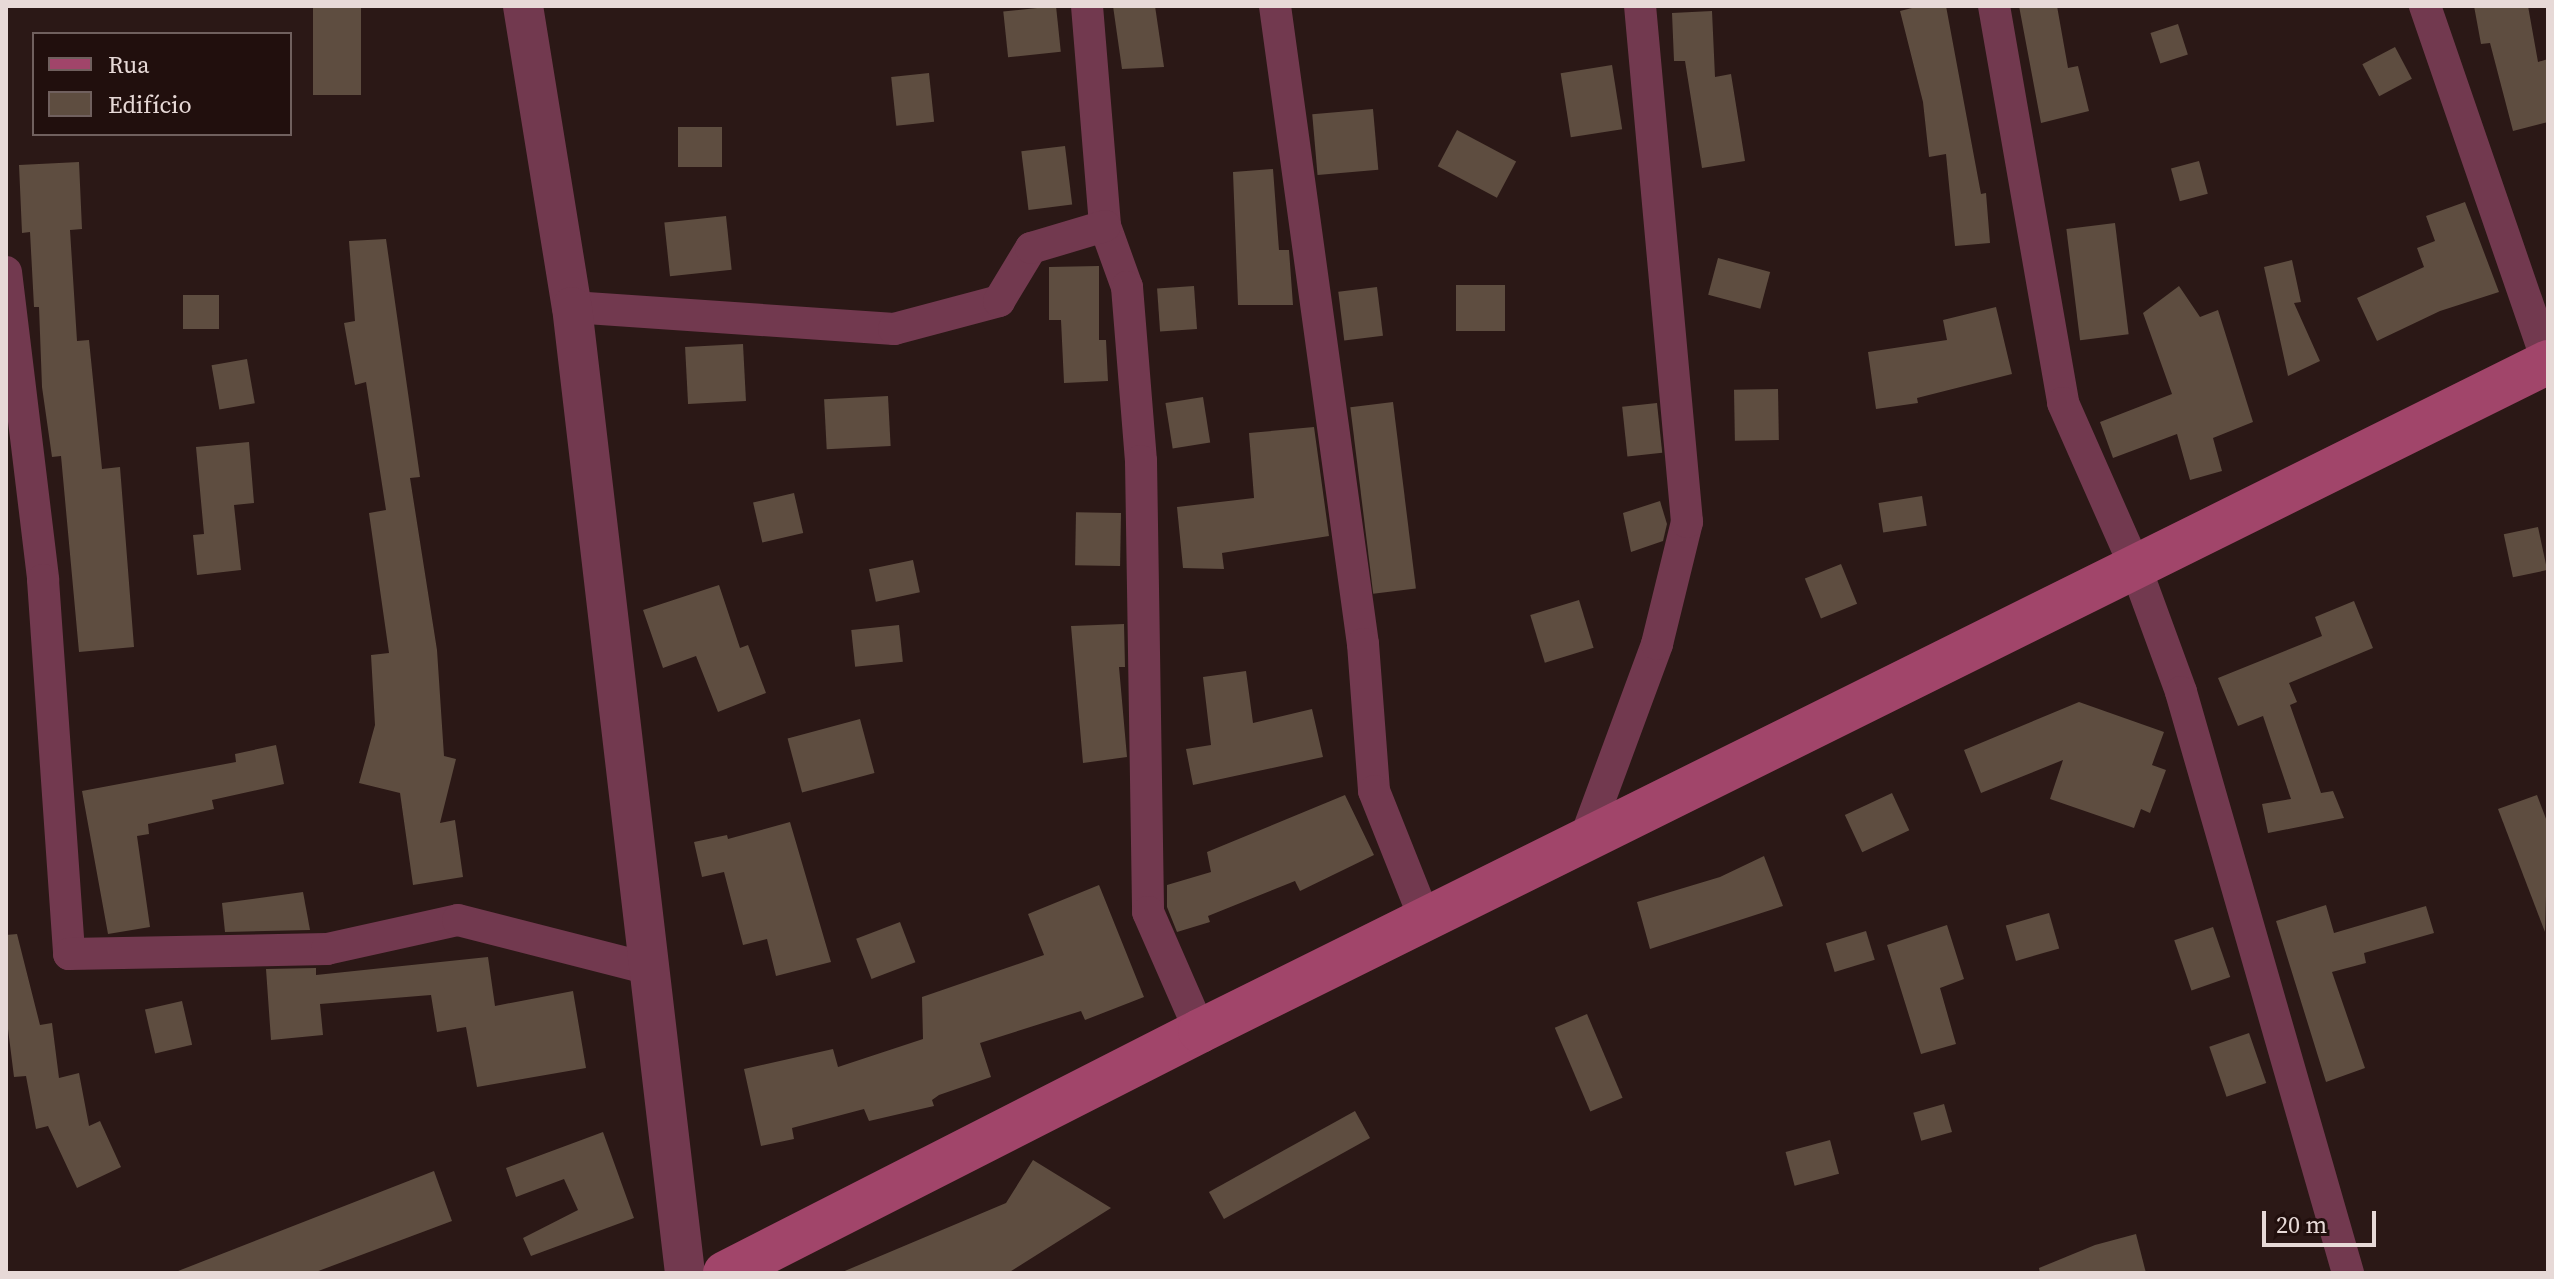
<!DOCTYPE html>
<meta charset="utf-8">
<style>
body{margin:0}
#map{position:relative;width:2554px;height:1279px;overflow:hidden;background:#2b1816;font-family:"Source Serif 4",serif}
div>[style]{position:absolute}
.building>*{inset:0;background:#5e4d40;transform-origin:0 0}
.minor>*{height:32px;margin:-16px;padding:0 16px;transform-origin:16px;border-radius:16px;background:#72394f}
.tertiary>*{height:40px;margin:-20px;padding:0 20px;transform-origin:20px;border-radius:20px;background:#72394f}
.secondary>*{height:44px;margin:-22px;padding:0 22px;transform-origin:22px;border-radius:22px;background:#a1456a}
span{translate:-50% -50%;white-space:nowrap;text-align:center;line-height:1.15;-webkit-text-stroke:8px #210f0d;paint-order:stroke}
.frame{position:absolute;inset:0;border:8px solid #e7d9d7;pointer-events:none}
.legend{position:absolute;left:32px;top:32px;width:260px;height:104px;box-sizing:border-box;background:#210f0d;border:2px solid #70605e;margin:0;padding:10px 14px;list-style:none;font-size:24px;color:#e7d9d7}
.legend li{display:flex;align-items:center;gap:16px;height:40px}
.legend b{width:40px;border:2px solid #70605e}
.scale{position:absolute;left:2262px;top:1211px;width:114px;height:36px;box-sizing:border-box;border:4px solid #e7d9d7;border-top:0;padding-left:10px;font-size:24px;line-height:28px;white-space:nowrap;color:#e7d9d7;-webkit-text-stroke:6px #210f0d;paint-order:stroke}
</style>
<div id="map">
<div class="building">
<i style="left:313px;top:6px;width:48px;height:89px"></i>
<i style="left:1056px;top:6px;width:46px;height:53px;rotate:84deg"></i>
<i style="clip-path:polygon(1113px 6px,1155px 6px,1164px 67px,1122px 69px)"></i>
<i style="clip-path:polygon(1920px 6px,1946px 6px,1981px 194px,1986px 193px,1990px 243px,1955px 246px,1946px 154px,1929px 157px,1923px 102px,1900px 11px)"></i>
<i style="clip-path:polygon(2019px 6px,2057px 6px,2068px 68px,2078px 66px,2089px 111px,2041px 123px)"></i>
<i style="clip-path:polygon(2474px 6px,2528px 6px,2538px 62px,2548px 59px,2548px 122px,2513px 131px,2490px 43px,2481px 44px)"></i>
<i style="clip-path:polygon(1712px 11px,1715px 77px,1731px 74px,1745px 161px,1702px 168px,1685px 61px,1674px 61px,1672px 13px)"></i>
<i style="left:2178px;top:24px;width:32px;height:29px;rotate:72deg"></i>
<i style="left:2395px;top:47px;width:36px;height:37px;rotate:62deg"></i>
<i style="left:1612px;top:65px;width:65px;height:52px;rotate:81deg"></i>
<i style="left:929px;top:73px;width:49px;height:38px;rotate:84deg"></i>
<i style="left:1373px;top:109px;width:61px;height:61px;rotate:85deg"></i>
<i style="left:678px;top:127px;width:44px;height:40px"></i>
<i style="left:1457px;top:130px;width:67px;height:41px;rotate:28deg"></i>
<i style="left:1065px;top:146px;width:59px;height:44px;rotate:83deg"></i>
<i style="left:2199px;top:161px;width:34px;height:29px;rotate:75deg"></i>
<i style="clip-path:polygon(79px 162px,82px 229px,70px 230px,77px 341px,89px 340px,102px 469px,120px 467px,134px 647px,79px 652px,61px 456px,52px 457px,42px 387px,39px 307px,34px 307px,30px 232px,22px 233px,19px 165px)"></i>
<i style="clip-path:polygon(1273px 169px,1279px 250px,1289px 250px,1293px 305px,1238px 305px,1233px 172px)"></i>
<i style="clip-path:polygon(2465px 202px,2499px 292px,2440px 311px,2377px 341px,2357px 298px,2424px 267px,2417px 248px,2435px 241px,2426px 216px)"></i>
<i style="left:726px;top:216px;width:54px;height:62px;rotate:84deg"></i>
<i style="left:2115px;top:223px;width:112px;height:49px;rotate:83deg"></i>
<i style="clip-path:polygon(386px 239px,420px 477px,410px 478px,437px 650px,444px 756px,456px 759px,440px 823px,455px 820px,463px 877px,413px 885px,400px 793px,359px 783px,375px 725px,371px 655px,389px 653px,369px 513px,386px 510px,366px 382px,355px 385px,344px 323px,355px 321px,349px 241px)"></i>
<i style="left:1718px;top:258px;width:54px;height:38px;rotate:15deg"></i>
<i style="clip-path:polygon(2292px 260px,2301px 302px,2294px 303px,2320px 361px,2288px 376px,2264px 267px)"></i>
<i style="clip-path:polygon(1099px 266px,1099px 340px,1106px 340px,1108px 381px,1064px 383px,1061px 320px,1049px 320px,1049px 267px)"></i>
<i style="left:1505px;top:285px;width:46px;height:49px;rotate:90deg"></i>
<i style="left:1194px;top:286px;width:43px;height:37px;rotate:86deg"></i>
<i style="clip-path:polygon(2179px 286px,2200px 317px,2218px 310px,2253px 422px,2213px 438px,2222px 471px,2190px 480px,2177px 434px,2113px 458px,2100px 422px,2172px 394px,2143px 313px)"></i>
<i style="left:1377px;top:287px;width:49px;height:39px;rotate:83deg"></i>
<i style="left:219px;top:295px;width:34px;height:36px;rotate:90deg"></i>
<i style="clip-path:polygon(1996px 307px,2012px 374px,1917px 398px,1918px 403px,1876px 409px,1868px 352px,1947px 340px,1943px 320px)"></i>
<i style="left:743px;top:344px;width:57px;height:58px;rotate:87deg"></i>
<i style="left:247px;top:359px;width:45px;height:36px;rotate:80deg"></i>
<i style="left:1778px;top:389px;width:51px;height:44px;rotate:89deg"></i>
<i style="left:888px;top:396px;width:50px;height:64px;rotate:87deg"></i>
<i style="left:1203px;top:397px;width:46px;height:38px;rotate:81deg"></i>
<i style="left:1393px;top:402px;width:188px;height:43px;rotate:83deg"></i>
<i style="left:1657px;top:403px;width:50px;height:35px;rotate:84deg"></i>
<i style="clip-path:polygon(1314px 427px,1329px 536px,1222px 553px,1224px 569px,1183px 568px,1177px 507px,1254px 498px,1249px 433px)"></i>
<i style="clip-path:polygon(249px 442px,254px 503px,234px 505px,241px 570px,197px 575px,193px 535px,204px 534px,196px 447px)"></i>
<i style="left:794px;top:493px;width:41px;height:42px;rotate:77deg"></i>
<i style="left:1922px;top:496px;width:30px;height:44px;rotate:81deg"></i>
<i style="clip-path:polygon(1660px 501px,1667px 524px,1663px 541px,1631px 552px,1623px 513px)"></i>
<i style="left:1121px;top:513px;width:53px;height:45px;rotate:91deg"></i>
<i style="left:2538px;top:527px;width:44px;height:35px;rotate:78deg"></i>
<i style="left:913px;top:560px;width:33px;height:45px;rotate:78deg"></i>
<i style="left:1841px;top:564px;width:43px;height:39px;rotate:68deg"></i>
<i style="clip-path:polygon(719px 585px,740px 648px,748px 645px,766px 693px,718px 712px,696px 656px,663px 668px,643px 610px)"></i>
<i style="left:1579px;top:600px;width:50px;height:51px;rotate:73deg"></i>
<i style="clip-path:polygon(2354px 601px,2373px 648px,2289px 683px,2297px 702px,2290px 705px,2321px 793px,2333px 791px,2344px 818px,2268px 833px,2262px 804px,2291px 799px,2263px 716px,2238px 726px,2218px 678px,2322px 636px,2315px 617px)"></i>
<i style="clip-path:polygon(1124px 624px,1125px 667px,1119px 667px,1127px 757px,1083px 763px,1071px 626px)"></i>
<i style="left:899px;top:625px;width:37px;height:48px;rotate:84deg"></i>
<i style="clip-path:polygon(1246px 671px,1253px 723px,1312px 709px,1323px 757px,1193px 785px,1186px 749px,1211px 745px,1203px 677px)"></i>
<i style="clip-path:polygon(2079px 702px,2164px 732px,2152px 765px,2166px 770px,2150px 813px,2141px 809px,2134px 828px,2050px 799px,2063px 760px,1981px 793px,1964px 750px)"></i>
<i style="left:860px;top:719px;width:56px;height:75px;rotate:75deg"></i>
<i style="clip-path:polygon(276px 745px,284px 784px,212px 800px,214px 809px,148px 824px,149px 834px,137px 836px,150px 927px,108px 934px,82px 791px,236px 762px,235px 754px)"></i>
<i style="left:1892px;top:793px;width:41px;height:52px;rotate:65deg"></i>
<i style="clip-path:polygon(1345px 795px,1374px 855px,1300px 891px,1295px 881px,1208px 916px,1210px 922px,1177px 932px,1167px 907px,1167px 885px,1211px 872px,1207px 852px)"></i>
<i style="clip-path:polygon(2537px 795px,2548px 824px,2545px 932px,2498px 809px)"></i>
<i style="clip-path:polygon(790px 822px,831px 962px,776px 976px,767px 939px,743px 945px,724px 872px,702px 877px,694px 842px,727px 835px,728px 839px)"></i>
<i style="clip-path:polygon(1764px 856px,1783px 906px,1650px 949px,1637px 902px,1720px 877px)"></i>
<i style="clip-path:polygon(1099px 885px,1144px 997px,1085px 1020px,1081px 1011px,980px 1043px,991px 1077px,939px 1095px,932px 1100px,934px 1106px,869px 1121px,864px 1109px,792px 1128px,794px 1139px,761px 1146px,744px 1069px,833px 1049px,838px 1067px,923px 1039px,922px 997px,1044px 955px,1028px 914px)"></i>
<i style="clip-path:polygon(303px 892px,310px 930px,225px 932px,222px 903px)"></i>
<i style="clip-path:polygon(2326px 905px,2334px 933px,2426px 906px,2434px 933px,2364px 953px,2366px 963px,2332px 972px,2365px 1068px,2326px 1082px,2276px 921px)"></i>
<i style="left:2049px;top:913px;width:37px;height:45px;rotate:74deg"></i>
<i style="left:900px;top:922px;width:43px;height:47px;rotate:69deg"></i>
<i style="clip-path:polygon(1947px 925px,1964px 979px,1940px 988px,1956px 1044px,1921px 1054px,1887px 945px)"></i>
<i style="left:2213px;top:927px;width:53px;height:41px;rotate:71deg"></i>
<i style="left:1866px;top:931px;width:30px;height:42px;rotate:73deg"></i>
<i style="clip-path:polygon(17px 934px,40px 1025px,52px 1023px,59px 1078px,79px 1073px,89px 1126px,100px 1121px,121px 1167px,77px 1188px,48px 1126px,36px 1129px,26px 1076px,14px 1077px,6px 1013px,6px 935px)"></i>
<i style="clip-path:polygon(488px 957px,495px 1006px,573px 991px,586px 1068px,477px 1087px,466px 1027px,437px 1032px,431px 995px,320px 1004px,323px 1035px,271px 1040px,266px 969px,316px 968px,316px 975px)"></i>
<i style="left:182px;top:1001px;width:45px;height:38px;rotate:77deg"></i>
<i style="left:1587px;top:1014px;width:91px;height:35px;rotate:67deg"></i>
<i style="left:2249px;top:1033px;width:53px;height:42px;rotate:71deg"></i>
<i style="left:1944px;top:1104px;width:29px;height:32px;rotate:74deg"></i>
<i style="left:1355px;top:1111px;width:31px;height:167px;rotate:61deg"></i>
<i style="clip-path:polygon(603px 1132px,634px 1218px,531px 1256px,523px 1238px,578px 1210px,564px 1179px,516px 1197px,506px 1168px)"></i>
<i style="left:1830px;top:1140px;width:35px;height:46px;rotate:75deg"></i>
<i style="clip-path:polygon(1033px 1160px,1111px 1208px,1008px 1273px,840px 1273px,1006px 1203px)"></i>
<i style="clip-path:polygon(434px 1171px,452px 1221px,313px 1273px,173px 1273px)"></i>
<i style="clip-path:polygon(2136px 1234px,2146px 1273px,2040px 1273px,2039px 1268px,2095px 1245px)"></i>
</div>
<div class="minor">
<i style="left:1087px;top:6px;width:221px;rotate:85.3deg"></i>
<i style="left:1105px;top:226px;width:65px;rotate:70.2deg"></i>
<i style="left:1127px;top:287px;width:175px;rotate:85.4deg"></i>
<i style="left:1141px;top:461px;width:451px;rotate:89.1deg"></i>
<i style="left:1148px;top:912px;width:130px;rotate:66.4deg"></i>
<i style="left:1275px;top:6px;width:644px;rotate:82.15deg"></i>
<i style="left:1363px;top:644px;width:147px;rotate:85.7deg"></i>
<i style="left:1374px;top:791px;width:138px;rotate:68.3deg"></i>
<i style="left:1994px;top:6px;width:403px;rotate:80.1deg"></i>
<i style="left:2063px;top:403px;width:178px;rotate:66.2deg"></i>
<i style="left:2135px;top:566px;width:134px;rotate:69.9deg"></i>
<i style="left:2181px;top:692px;width:605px;rotate:73.96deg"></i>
<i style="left:2425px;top:6px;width:378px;rotate:71deg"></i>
<i style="left:6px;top:272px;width:310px;rotate:83.1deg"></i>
<i style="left:43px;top:580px;width:375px;rotate:86deg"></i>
<i style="left:69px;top:954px;width:258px;rotate:-1.1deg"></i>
<i style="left:327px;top:949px;width:134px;rotate:-12.5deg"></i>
<i style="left:458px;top:920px;width:198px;rotate:14.3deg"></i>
<i style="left:572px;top:307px;width:323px;rotate:3.9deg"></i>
<i style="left:894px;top:329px;width:109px;rotate:-14.9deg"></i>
<i style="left:999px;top:301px;width:62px;rotate:-58.9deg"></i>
<i style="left:1031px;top:248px;width:77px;rotate:-16.6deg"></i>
<i style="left:1585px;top:839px;width:208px;rotate:-69.7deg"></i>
<i style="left:1657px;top:644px;width:126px;rotate:-76.2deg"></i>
<i style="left:1687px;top:522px;width:518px;rotate:-95.2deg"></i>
</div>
<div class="tertiary">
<i style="left:523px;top:6px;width:305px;rotate:80.8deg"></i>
<i style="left:572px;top:307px;width:973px;rotate:83.33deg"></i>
</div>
<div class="secondary">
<i style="left:725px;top:1273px;width:533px;rotate:-27deg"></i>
<i style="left:1200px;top:1031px;width:1505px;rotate:-26.39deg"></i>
</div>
<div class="frame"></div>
<ul class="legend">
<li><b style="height:10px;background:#a1456a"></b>Rua</li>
<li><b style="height:22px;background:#5e4d40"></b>Edifício</li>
</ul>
<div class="scale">20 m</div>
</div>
